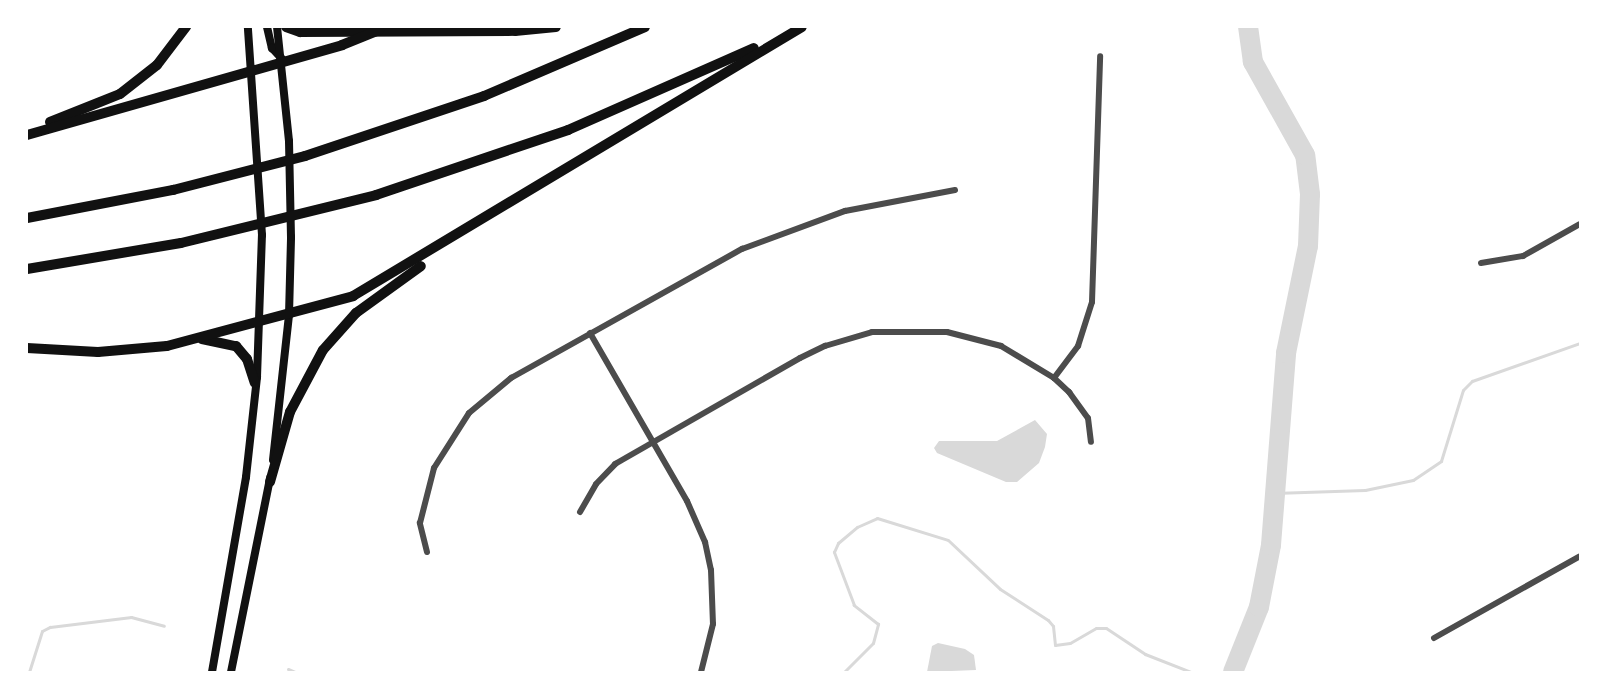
<!DOCTYPE html>
<style>
body{margin:0}
#map{position:relative;width:1607px;height:699px;overflow:hidden;background:#fff;font-family:Figtree,sans-serif}
div>[style]{position:absolute}
.water>*{inset:0;background:#d9d9d9}
.stream>*{height:3px;margin:-1.5px;padding:0 1.5px;transform-origin:1.5px;border-radius:1.5px;background:#d9d9d9}
.river>*{height:20px;margin:-10px;padding:0 10px;transform-origin:10px;border-radius:10px;background:#d9d9d9}
.minor>*{height:6px;margin:-3px;padding:0 3px;transform-origin:3px;border-radius:3px;background:#4c4c4c}
.secondary>*{height:8px;margin:-4px;padding:0 4px;transform-origin:4px;border-radius:4px;background:#111}
.motorway>*{height:10px;margin:-5px;padding:0 5px;transform-origin:5px;border-radius:5px;background:#111}
span{translate:-50% -50%;white-space:nowrap;text-align:center;line-height:1.15;-webkit-text-stroke:5px #fff;paint-order:stroke}
.frame{position:absolute;inset:0;border:28px solid #fff;pointer-events:none}
</style>
<div id="map">
<div class="water">
<i style="clip-path:polygon(1035px 420px,1047px 434px,1045px 447px,1039px 463px,1017px 482px,1006px 482px,937px 453px,934px 448px,939px 441px,997px 441px)"></i>
<i style="clip-path:polygon(938px 643px,965px 649px,974px 655px,976px 670px,927px 672px,932px 646px)"></i>
</div>
<div class="stream">
<i style="left:1274px;top:493px;width:91px;rotate:-1.9deg"></i>
<i style="left:1365px;top:490px;width:49px;rotate:-11.8deg"></i>
<i style="left:1413px;top:480px;width:34px;rotate:-34deg"></i>
<i style="left:1441px;top:461px;width:74px;rotate:-72.8deg"></i>
<i style="left:1463px;top:390px;width:13px;rotate:-45deg"></i>
<i style="left:1472px;top:381px;width:114px;rotate:-19.4deg"></i>
<i style="left:288px;top:669px;width:8px;rotate:23deg"></i>
<i style="left:29px;top:672px;width:43px;rotate:-72.4deg"></i>
<i style="left:42px;top:631px;width:9px;rotate:-27deg"></i>
<i style="left:50px;top:627px;width:82px;rotate:-7deg"></i>
<i style="left:131px;top:617px;width:34px;rotate:15deg"></i>
<i style="left:844px;top:672px;width:41px;rotate:-45deg"></i>
<i style="left:873px;top:643px;width:20px;rotate:-75deg"></i>
<i style="left:878px;top:624px;width:31px;rotate:-142deg"></i>
<i style="left:854px;top:605px;width:57px;rotate:-110.7deg"></i>
<i style="left:834px;top:552px;width:10px;rotate:-66deg"></i>
<i style="left:838px;top:543px;width:25px;rotate:-40deg"></i>
<i style="left:857px;top:527px;width:22px;rotate:-24deg"></i>
<i style="left:877px;top:518px;width:74px;rotate:17.2deg"></i>
<i style="left:948px;top:540px;width:71px;rotate:43.3deg"></i>
<i style="left:1000px;top:589px;width:57px;rotate:32.9deg"></i>
<i style="left:1048px;top:620px;width:8px;rotate:50deg"></i>
<i style="left:1053px;top:626px;width:19px;rotate:84deg"></i>
<i style="left:1055px;top:645px;width:15px;rotate:-8deg"></i>
<i style="left:1070px;top:643px;width:30px;rotate:-30deg"></i>
<i style="left:1096px;top:628px;width:10px"></i>
<i style="left:1106px;top:628px;width:47px;rotate:33.7deg"></i>
<i style="left:1145px;top:654px;width:49px;rotate:21.4deg"></i>
</div>
<div class="river">
<i style="left:1233px;top:672px;width:70px;rotate:-68.2deg"></i>
<i style="left:1259px;top:607px;width:63px;rotate:-79deg"></i>
<i style="left:1271px;top:545px;width:193px;rotate:-85.5deg"></i>
<i style="left:1286px;top:353px;width:109px;rotate:-78.4deg"></i>
<i style="left:1308px;top:246px;width:52px;rotate:-87.8deg"></i>
<i style="left:1310px;top:194px;width:39px;rotate:-97deg"></i>
<i style="left:1305px;top:155px;width:107px;rotate:-119.2deg"></i>
<i style="left:1253px;top:62px;width:35px;rotate:-98deg"></i>
</div>
<div class="minor">
<i style="left:1481px;top:263px;width:43px;rotate:-9.5deg"></i>
<i style="left:1523px;top:256px;width:65px;rotate:-29.3deg"></i>
<i style="left:590px;top:333px;width:194px;rotate:60deg"></i>
<i style="left:687px;top:501px;width:45px;rotate:66.3deg"></i>
<i style="left:705px;top:542px;width:29px;rotate:78deg"></i>
<i style="left:711px;top:570px;width:54px;rotate:87.9deg"></i>
<i style="left:713px;top:624px;width:49px;rotate:104deg"></i>
<i style="left:1054px;top:378px;width:40px;rotate:-53deg"></i>
<i style="left:1078px;top:346px;width:46px;rotate:-72.3deg"></i>
<i style="left:1092px;top:302px;width:246px;rotate:-88.1deg"></i>
<i style="left:580px;top:512px;width:32px;rotate:-60deg"></i>
<i style="left:596px;top:484px;width:28px;rotate:-46deg"></i>
<i style="left:615px;top:464px;width:213px;rotate:-29.8deg"></i>
<i style="left:800px;top:358px;width:28px;rotate:-26deg"></i>
<i style="left:825px;top:346px;width:49px;rotate:-16.6deg"></i>
<i style="left:872px;top:332px;width:75px"></i>
<i style="left:947px;top:332px;width:56px;rotate:14.5deg"></i>
<i style="left:1001px;top:346px;width:62px;rotate:31.1deg"></i>
<i style="left:1054px;top:378px;width:21px;rotate:43deg"></i>
<i style="left:1069px;top:392px;width:32px;rotate:54deg"></i>
<i style="left:1088px;top:418px;width:24px;rotate:83deg"></i>
<i style="left:427px;top:552px;width:30px;rotate:-104deg"></i>
<i style="left:420px;top:523px;width:57px;rotate:-75.7deg"></i>
<i style="left:434px;top:468px;width:65px;rotate:-57.5deg"></i>
<i style="left:469px;top:413px;width:55px;rotate:-39.8deg"></i>
<i style="left:511px;top:378px;width:265px;rotate:-29.2deg"></i>
<i style="left:742px;top:249px;width:110px;rotate:-20.3deg"></i>
<i style="left:845px;top:211px;width:112px;rotate:-10.8deg"></i>
<i style="left:1434px;top:638px;width:167px;rotate:-29.3deg"></i>
</div>
<div class="secondary">
<i style="left:267px;top:27px;width:22px;rotate:77deg"></i>
<i style="left:272px;top:48px;width:16px;rotate:47deg"></i>
<i style="left:273px;top:460px;width:146px;rotate:-83.7deg"></i>
<i style="left:289px;top:315px;width:78px;rotate:-88.5deg"></i>
<i style="left:291px;top:237px;width:96px;rotate:-91.2deg"></i>
<i style="left:289px;top:141px;width:115px;rotate:-96deg"></i>
<i style="left:212px;top:672px;width:198px;rotate:-80.1deg"></i>
<i style="left:246px;top:477px;width:101px;rotate:-83.7deg"></i>
<i style="left:257px;top:377px;width:142px;rotate:-88deg"></i>
<i style="left:262px;top:235px;width:208px;rotate:-93.9deg"></i>
<i style="left:231px;top:672px;width:198px;rotate:-78.6deg"></i>
</div>
<div class="motorway">
<i style="left:286px;top:27px;width:15px;rotate:20deg"></i>
<i style="left:300px;top:32px;width:215px;rotate:-0.3deg"></i>
<i style="left:515px;top:31px;width:41px;rotate:-5.6deg"></i>
<i style="left:50px;top:122px;width:75px;rotate:-21.8deg"></i>
<i style="left:120px;top:94px;width:47px;rotate:-38.1deg"></i>
<i style="left:157px;top:65px;width:48px;rotate:-52.7deg"></i>
<i style="left:27px;top:135px;width:328px;rotate:-15.9deg"></i>
<i style="left:342px;top:45px;width:40px;rotate:-22deg"></i>
<i style="left:27px;top:218px;width:149px;rotate:-10.9deg"></i>
<i style="left:173px;top:190px;width:136px;rotate:-14.4deg"></i>
<i style="left:305px;top:156px;width:189px;rotate:-18.5deg"></i>
<i style="left:484px;top:96px;width:175px;rotate:-23.2deg"></i>
<i style="left:27px;top:269px;width:156px;rotate:-9.6deg"></i>
<i style="left:181px;top:243px;width:201px;rotate:-13.8deg"></i>
<i style="left:376px;top:195px;width:203px;rotate:-18.7deg"></i>
<i style="left:568px;top:130px;width:203px;rotate:-23.8deg"></i>
<i style="left:202px;top:339px;width:35px;rotate:12deg"></i>
<i style="left:236px;top:346px;width:17px;rotate:50deg"></i>
<i style="left:247px;top:359px;width:25px;rotate:72deg"></i>
<i style="left:27px;top:348px;width:71px;rotate:3.2deg"></i>
<i style="left:98px;top:352px;width:69px;rotate:-5deg"></i>
<i style="left:167px;top:346px;width:193px;rotate:-15deg"></i>
<i style="left:353px;top:296px;width:523px;rotate:-30.93deg"></i>
<i style="left:270px;top:482px;width:73px;rotate:-74.1deg"></i>
<i style="left:290px;top:412px;width:70px;rotate:-62deg"></i>
<i style="left:323px;top:350px;width:50px;rotate:-48.3deg"></i>
<i style="left:356px;top:313px;width:80px;rotate:-35.9deg"></i>
</div>
<div class="frame"></div>
</div>
